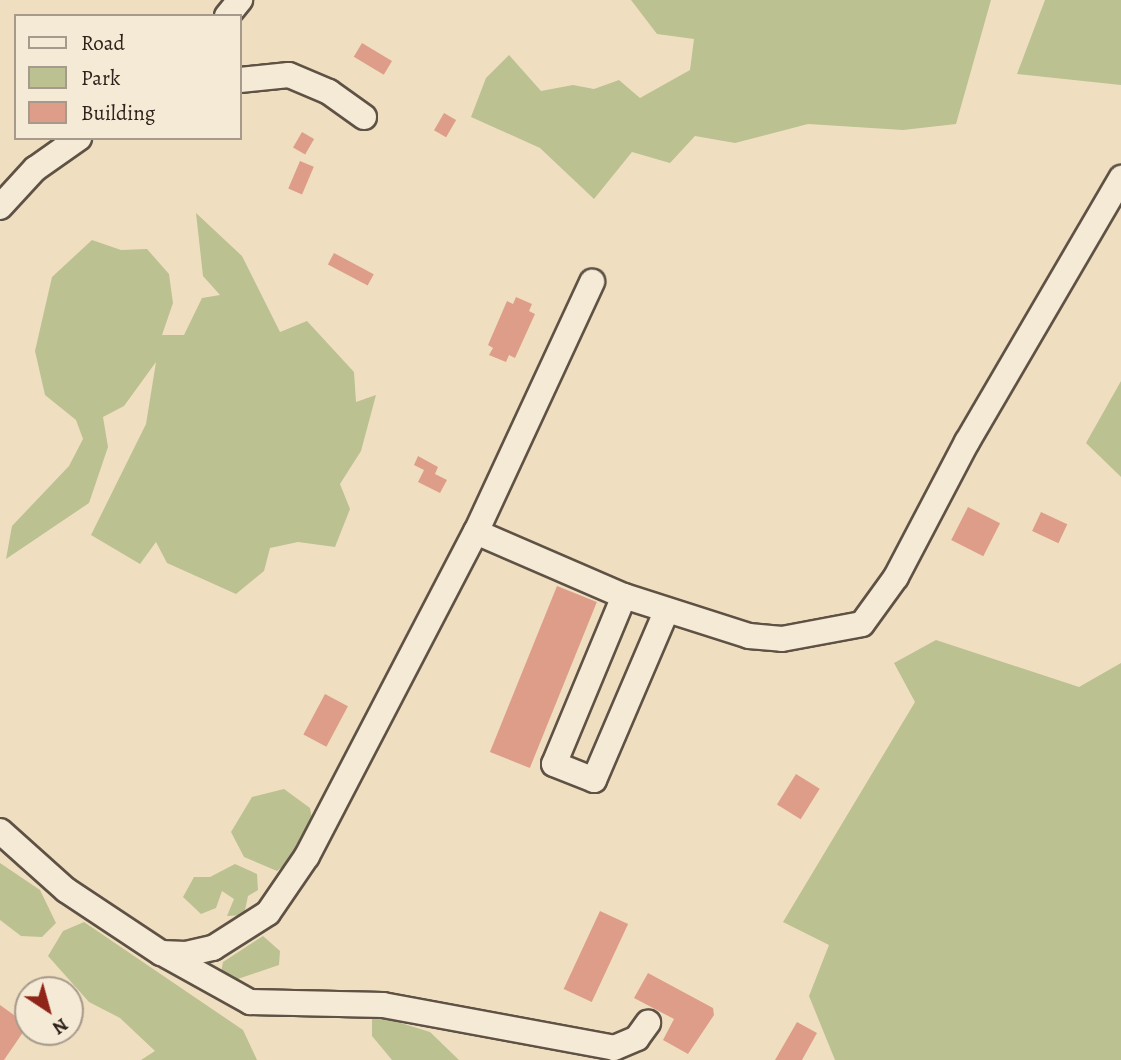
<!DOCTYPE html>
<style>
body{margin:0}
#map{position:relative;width:1121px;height:1060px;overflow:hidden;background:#efdfc0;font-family:Alegreya,serif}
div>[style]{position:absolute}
.green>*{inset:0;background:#bbc191}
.building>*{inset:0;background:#de9d89;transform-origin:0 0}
.roads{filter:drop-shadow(2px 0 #5f5245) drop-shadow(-2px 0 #5f5245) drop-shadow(0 2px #5f5245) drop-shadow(0 -2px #5f5245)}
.minor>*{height:24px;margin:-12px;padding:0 12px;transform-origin:12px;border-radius:12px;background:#f5ead6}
span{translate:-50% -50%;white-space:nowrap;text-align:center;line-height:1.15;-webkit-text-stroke:6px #f5ead6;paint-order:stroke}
.legend{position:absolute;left:14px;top:14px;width:228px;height:126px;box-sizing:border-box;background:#f5ead6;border:2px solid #a69a8c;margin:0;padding:9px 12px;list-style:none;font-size:21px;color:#2f231c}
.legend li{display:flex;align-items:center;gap:14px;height:35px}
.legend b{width:35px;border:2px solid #a69a8c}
.north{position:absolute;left:14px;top:976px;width:70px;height:70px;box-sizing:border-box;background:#f5ead6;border:2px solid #a69a8c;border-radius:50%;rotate:144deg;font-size:19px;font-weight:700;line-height:28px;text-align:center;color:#2f231c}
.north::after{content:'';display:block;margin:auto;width:24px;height:32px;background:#8f2418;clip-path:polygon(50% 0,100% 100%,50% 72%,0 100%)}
</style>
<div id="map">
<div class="green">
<i style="clip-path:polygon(631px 0,991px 0,956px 124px,903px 130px,808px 124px,735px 143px,695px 136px,670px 163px,632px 152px,594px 199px,540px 148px,471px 117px,486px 78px,509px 55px,541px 91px,573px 85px,594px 89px,619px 80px,640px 98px,690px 70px,694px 39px,657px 34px)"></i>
<i style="clip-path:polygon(1045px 0,1121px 0,1121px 85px,1017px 74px)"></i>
<i style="clip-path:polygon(196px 213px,242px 256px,280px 332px,307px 321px,354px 372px,356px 402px,376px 395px,361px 451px,340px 484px,350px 509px,335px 547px,298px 542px,270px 548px,264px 571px,236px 594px,167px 563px,156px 542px,140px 564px,91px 535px,146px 424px,156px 362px,124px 406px,103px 417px,108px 447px,89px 503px,6px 559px,12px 526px,69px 466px,83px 439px,76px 420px,45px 395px,35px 351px,52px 277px,92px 240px,121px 250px,147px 249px,169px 274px,173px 303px,162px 335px,184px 335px,202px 298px,220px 295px,203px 276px)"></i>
<i style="clip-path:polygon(1121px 381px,1121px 477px,1086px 443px)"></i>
<i style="clip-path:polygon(936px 640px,1079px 687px,1121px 663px,1121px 1060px,835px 1060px,809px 996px,829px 945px,783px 922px,915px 702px,894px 663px)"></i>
<i style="clip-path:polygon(284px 789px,310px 808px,313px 824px,297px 855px,277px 871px,244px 857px,231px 832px,252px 797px)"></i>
<i style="clip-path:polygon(0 863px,40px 890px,56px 923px,42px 937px,21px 936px,0 920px)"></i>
<i style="clip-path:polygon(235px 864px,257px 874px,258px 890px,248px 896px,244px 915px,227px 916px,234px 899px,222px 891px,216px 908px,201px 914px,183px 897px,194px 877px,210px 877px)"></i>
<i style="clip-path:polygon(84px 922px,243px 1030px,257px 1060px,141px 1060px,155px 1051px,120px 1018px,89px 1002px,48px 956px,63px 931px)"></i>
<i style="clip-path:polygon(263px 936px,280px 951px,279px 965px,232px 981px,221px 973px,223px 962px)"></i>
<i style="clip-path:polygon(372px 1019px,388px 1019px,430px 1032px,459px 1060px,392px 1060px,372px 1036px)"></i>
</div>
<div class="building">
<i style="left:362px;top:43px;width:35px;height:16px;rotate:31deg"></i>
<i style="left:444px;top:113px;width:14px;height:20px;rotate:30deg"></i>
<i style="left:302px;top:132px;width:14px;height:18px;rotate:30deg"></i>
<i style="left:300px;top:161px;width:15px;height:30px;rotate:23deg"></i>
<i style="left:334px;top:253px;width:45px;height:13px;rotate:28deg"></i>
<i style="clip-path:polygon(516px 297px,532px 304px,529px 311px,535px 314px,515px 358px,509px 355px,506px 362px,489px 355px,493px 348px,488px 345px,507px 301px,513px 304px)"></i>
<i style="clip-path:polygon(418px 456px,438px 467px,435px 474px,447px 480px,440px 493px,418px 482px,424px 470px,414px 465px)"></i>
<i style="left:968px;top:507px;width:36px;height:37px;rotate:27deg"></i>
<i style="left:1041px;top:512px;width:29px;height:21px;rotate:25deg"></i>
<i style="left:557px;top:586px;width:43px;height:179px;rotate:22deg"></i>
<i style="left:325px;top:694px;width:26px;height:46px;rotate:28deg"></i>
<i style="left:796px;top:774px;width:28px;height:36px;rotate:32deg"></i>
<i style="left:600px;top:911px;width:31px;height:86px;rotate:25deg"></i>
<i style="clip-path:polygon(648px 973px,713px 1008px,714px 1015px,688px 1054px,663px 1040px,674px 1019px,634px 998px)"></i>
<i style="clip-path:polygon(0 1005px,28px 1025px,4px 1060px,0 1060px)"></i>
<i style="clip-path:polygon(797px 1022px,817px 1033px,802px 1060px,775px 1060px)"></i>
</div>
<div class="roads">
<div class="minor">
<i style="left:227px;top:16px;width:21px;rotate:-51deg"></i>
<i style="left:240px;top:80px;width:49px;rotate:-5.8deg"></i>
<i style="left:289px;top:75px;width:43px;rotate:23deg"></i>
<i style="left:329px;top:92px;width:43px;rotate:35.5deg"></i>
<i style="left:0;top:207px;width:52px;rotate:-47.4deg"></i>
<i style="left:35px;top:169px;width:54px;rotate:-35.2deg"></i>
<i style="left:476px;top:532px;width:161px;rotate:23.4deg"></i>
<i style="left:624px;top:596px;width:131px;rotate:17.7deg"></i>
<i style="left:749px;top:636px;width:33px;rotate:5deg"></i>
<i style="left:782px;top:639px;width:81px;rotate:-10.6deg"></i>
<i style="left:862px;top:624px;width:58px;rotate:-54.1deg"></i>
<i style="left:896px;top:577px;width:153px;rotate:-62.3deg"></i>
<i style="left:967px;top:442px;width:306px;rotate:-59.7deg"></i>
<i style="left:624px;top:596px;width:182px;rotate:112.6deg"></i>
<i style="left:554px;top:764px;width:43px;rotate:21.8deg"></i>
<i style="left:594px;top:780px;width:183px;rotate:-66.8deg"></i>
<i style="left:0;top:831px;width:89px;rotate:41.8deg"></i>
<i style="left:66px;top:890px;width:114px;rotate:33.6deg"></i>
<i style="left:161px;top:953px;width:25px;rotate:2deg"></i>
<i style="left:186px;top:954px;width:28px;rotate:-13deg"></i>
<i style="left:213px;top:948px;width:65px;rotate:-32.5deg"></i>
<i style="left:268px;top:913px;width:69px;rotate:-55.6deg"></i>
<i style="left:307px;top:856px;width:365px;rotate:-62.5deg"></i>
<i style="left:476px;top:532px;width:276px;rotate:-65.1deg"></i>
<i style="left:162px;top:953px;width:101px;rotate:29.1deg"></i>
<i style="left:250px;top:1002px;width:133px;rotate:1.3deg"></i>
<i style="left:383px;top:1005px;width:235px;rotate:10.5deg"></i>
<i style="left:614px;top:1048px;width:25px;rotate:-23deg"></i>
<i style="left:637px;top:1038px;width:19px;rotate:-54deg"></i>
</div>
</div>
<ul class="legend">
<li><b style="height:9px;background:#f5ead6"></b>Road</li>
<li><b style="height:19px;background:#bbc191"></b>Park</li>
<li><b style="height:19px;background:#de9d89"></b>Building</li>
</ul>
<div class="north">N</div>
</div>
